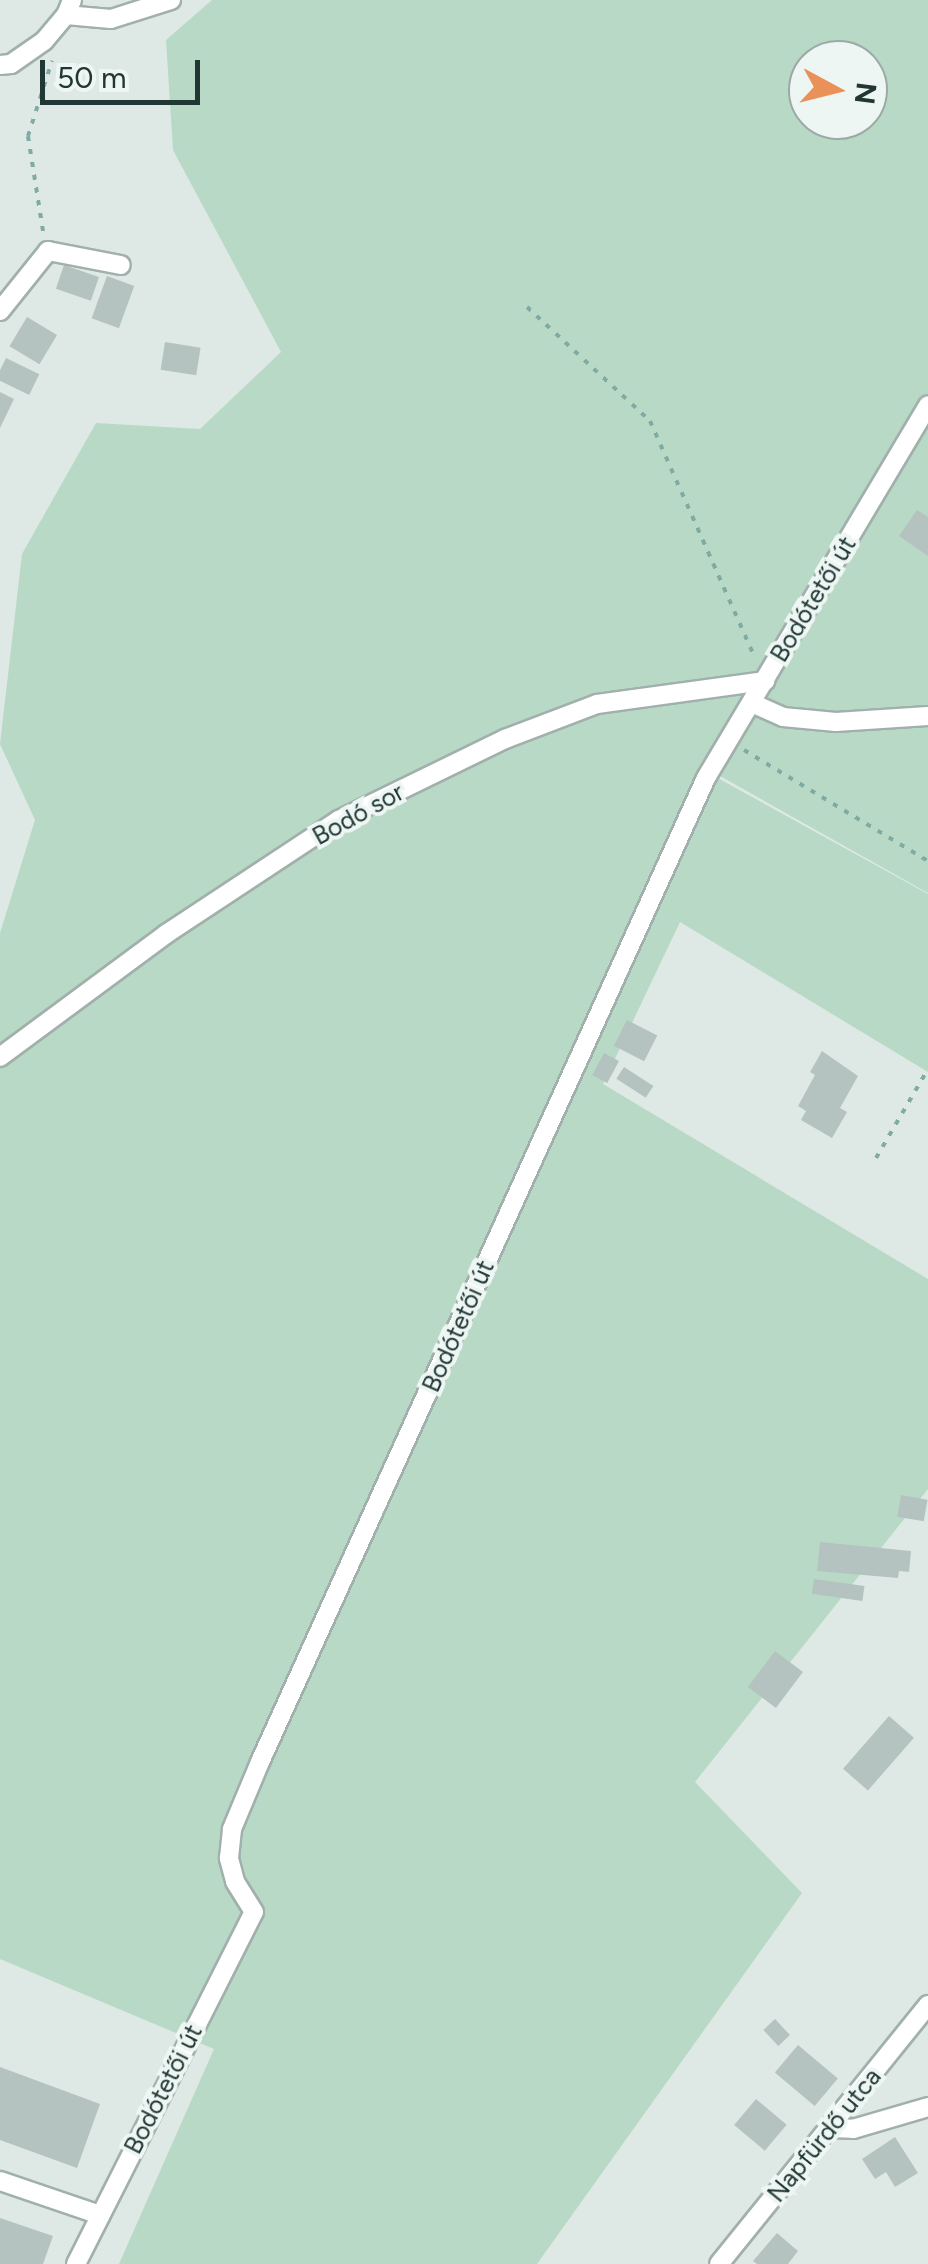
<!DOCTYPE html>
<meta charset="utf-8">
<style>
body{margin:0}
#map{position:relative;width:928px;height:2264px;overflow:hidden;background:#dee9e5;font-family:Figtree,sans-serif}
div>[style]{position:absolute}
.green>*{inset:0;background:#b8d9c5}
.building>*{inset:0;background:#b4c3bf;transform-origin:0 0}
.path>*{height:4px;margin-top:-2px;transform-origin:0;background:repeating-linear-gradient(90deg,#80aba3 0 5px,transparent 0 13px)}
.roads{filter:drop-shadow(2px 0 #a1b0ac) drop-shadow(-2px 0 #a1b0ac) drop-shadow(0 2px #a1b0ac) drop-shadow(0 -2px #a1b0ac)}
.street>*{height:18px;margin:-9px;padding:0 9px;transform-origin:9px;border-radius:9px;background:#fff}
span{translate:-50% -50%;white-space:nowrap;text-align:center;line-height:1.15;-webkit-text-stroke:8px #eef6f3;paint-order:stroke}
.street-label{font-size:25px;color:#203734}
.north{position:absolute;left:788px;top:40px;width:100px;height:100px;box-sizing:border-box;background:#eef6f3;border:2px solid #9caaa7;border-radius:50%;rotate:97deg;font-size:28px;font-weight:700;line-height:40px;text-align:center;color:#203734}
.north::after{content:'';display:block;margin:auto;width:35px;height:45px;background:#ea915a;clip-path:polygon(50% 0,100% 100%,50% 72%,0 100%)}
.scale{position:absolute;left:40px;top:60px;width:160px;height:45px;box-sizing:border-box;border:5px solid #203734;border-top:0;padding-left:12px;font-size:30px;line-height:35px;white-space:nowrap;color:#203734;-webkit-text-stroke:8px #eef6f3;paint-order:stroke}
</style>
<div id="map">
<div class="green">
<i style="clip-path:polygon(evenodd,212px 0,928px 0,928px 417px,714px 776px,928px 894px,928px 1072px,680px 922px,603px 1084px,928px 1279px,928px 1489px,695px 1782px,802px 1893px,537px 2264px,119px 2264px,214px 2049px,0 1959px,0 933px,35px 820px,0 744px,22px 554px,96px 423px,200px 429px,281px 352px,173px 150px,166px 40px,212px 0,808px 60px,868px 60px,868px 120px,808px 120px,808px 60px)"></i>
<i style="clip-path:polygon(928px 422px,928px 893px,720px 776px)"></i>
</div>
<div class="building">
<i style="left:64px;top:265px;width:37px;height:25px;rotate:19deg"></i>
<i style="left:107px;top:276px;width:29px;height:45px;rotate:20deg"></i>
<i style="left:27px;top:317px;width:35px;height:34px;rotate:31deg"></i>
<i style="left:165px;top:342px;width:36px;height:28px;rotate:9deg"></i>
<i style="left:6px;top:358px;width:37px;height:23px;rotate:26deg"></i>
<i style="clip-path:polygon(0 392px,14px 399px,0 428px)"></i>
<i style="clip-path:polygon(917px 510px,928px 517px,928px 556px,899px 536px)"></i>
<i style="left:627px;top:1020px;width:34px;height:29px;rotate:27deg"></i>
<i style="clip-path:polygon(822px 1051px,858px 1076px,840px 1108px,847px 1112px,832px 1138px,801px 1120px,806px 1111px,798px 1106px,815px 1075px,810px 1072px)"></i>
<i style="left:604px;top:1053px;width:17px;height:25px;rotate:28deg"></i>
<i style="left:624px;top:1067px;width:35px;height:14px;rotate:33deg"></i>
<i style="left:901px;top:1495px;width:27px;height:22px;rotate:10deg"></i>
<i style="clip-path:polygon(820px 1542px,911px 1551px,909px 1572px,899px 1571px,898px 1578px,817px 1571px)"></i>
<i style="left:814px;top:1579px;width:51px;height:15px;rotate:8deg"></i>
<i style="left:775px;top:1651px;width:35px;height:45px;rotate:37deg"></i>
<i style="left:889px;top:1716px;width:33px;height:70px;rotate:41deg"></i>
<i style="left:775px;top:2019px;width:22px;height:16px;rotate:47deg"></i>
<i style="left:798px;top:2045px;width:52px;height:36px;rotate:40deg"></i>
<i style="clip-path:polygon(0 2067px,100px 2104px,77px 2168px,0 2140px)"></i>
<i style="left:756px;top:2099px;width:40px;height:34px;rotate:40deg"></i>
<i style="clip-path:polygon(895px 2137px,918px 2173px,895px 2187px,886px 2172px,875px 2179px,862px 2159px)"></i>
<i style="clip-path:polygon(0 2218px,53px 2236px,43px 2264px,0 2264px)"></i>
<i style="clip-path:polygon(777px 2233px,798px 2251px,788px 2264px,757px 2264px,753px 2261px)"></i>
</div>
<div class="path">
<i style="left:43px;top:231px;width:96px;rotate:-99deg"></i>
<i style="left:28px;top:136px;width:79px;rotate:-72.3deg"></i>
<i style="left:527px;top:307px;width:168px;rotate:42.8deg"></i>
<i style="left:650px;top:421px;width:259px;rotate:66.1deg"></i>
<i style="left:744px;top:750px;width:215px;rotate:31.1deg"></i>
<i style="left:876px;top:1158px;width:103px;rotate:-59.7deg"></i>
</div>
<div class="roads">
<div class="street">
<i style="left:66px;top:15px;width:45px;rotate:5.1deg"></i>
<i style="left:111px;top:19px;width:63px;rotate:-17.6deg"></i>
<i style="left:0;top:65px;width:11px;rotate:-5deg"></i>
<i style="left:11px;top:64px;width:40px;rotate:-34.9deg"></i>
<i style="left:44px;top:41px;width:34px;rotate:-50deg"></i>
<i style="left:66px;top:15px;width:16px;rotate:-68deg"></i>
<i style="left:0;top:311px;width:77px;rotate:-51.3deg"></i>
<i style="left:48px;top:251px;width:74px;rotate:10.9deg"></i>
<i style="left:754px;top:704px;width:32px;rotate:24deg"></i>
<i style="left:783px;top:717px;width:53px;rotate:5.4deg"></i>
<i style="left:836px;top:722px;width:92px;rotate:-3.7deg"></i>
<i style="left:0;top:1057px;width:207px;rotate:-36.5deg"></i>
<i style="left:166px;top:934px;width:207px;rotate:-33.4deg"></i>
<i style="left:339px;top:820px;width:185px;rotate:-26deg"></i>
<i style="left:505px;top:739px;width:98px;rotate:-20.8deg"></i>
<i style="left:597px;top:704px;width:170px;rotate:-7.8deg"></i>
<i style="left:829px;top:2128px;width:24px;rotate:2deg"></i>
<i style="left:853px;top:2129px;width:78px;rotate:-16.3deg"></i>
<i style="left:0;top:2181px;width:106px;rotate:18.8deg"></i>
<i style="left:76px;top:2264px;width:394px;rotate:-63.2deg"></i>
<i style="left:254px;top:1912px;width:36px;rotate:-122deg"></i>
<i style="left:235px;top:1881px;width:24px;rotate:-105deg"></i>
<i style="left:229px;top:1858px;width:29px;rotate:-84deg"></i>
<i style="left:232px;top:1829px;width:73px;rotate:-67.3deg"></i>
<i style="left:260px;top:1762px;width:1080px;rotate:-65.62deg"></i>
<i style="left:706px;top:778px;width:434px;rotate:-59.2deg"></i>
<i style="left:719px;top:2264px;width:333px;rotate:-51.1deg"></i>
</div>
</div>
<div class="street-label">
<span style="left:813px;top:599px;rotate:-59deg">Bodótetői út</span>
<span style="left:358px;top:814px;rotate:-29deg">Bodó sor</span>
<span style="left:458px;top:1326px;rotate:-66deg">Bodótetői út</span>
<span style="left:163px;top:2089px;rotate:-63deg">Bodótetői út</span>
<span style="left:824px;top:2135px;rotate:-51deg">Napfürdő utca</span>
</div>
<div class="north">N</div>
<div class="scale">50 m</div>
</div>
